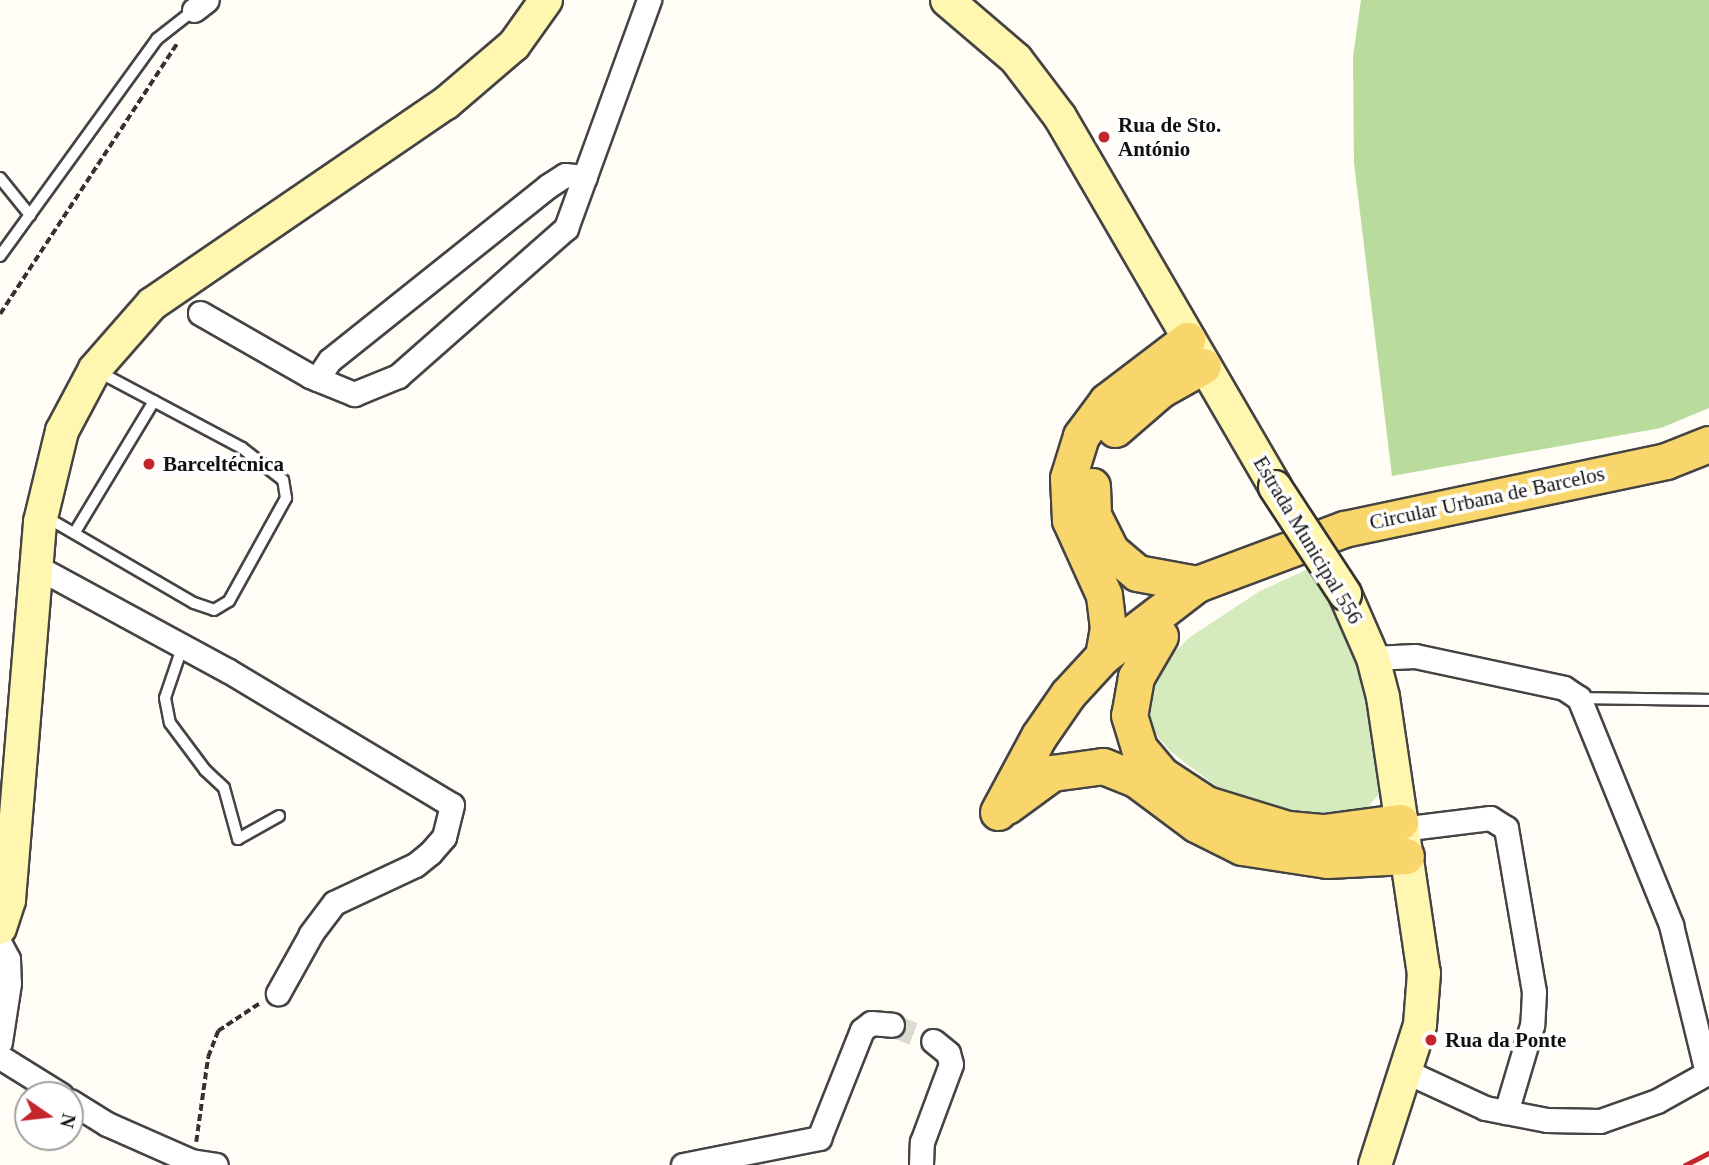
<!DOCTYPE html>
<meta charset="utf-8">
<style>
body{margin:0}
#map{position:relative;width:1709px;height:1165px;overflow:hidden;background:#fffdf5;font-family:Georgia,serif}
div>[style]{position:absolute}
.green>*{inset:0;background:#d5ebbd}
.forest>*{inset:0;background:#b9dc9c}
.street-tunnel>*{height:23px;margin-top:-11.5px;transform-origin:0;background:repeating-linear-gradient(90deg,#dbdad3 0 23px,transparent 0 34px)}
.path>*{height:3.5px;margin-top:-1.75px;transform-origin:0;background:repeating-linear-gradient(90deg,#333 0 7px,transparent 0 10.5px)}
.roads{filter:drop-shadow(2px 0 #444) drop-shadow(-2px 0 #444) drop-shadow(0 2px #444) drop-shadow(0 -2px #444)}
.lane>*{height:10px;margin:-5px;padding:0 5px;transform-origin:5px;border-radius:5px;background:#fff}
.street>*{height:23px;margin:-11.5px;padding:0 11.5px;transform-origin:11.5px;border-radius:11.5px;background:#fff}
.secondary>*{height:32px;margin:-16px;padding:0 16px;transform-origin:16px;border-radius:16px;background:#fff6b0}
.primary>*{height:35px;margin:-17.5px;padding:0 17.5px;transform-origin:17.5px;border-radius:17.5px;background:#f9d66b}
.rail>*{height:5px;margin:-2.5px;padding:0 2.5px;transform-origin:2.5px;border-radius:2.5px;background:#c4262e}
.bridges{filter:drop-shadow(2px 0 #333) drop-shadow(-2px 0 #333) drop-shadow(0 2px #333) drop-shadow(0 -2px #333)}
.secondary-bridge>*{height:32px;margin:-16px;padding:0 16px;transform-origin:16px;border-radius:16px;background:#fff6b0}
.dots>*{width:19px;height:19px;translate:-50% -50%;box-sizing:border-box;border:4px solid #fff;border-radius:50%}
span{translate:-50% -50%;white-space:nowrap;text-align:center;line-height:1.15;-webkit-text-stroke:7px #fff;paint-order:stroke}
.poi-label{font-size:21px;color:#111;font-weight:700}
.left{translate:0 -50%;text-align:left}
.street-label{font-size:21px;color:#111}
.north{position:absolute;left:14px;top:1081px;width:70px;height:70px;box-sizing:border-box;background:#fff;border:2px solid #a0a0a0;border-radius:50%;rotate:104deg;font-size:19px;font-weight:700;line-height:28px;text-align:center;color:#111}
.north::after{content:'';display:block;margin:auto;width:24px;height:32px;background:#c4262e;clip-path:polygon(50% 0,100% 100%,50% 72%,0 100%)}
</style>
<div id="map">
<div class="green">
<i style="clip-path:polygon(1310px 568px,1343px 616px,1366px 672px,1382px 791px,1366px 809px,1344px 818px,1298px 817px,1226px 794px,1170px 751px,1154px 732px,1146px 707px,1149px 685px,1162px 664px,1190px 637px,1260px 591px)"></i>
</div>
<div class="forest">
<i style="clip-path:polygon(1361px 0,1709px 0,1709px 408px,1661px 428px,1392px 476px,1354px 163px,1353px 57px)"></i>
</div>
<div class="street-tunnel">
<i style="left:892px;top:1025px;width:44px;rotate:21.3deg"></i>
</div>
<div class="path">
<i style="left:0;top:314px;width:323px;rotate:-56.8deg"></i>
<i style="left:196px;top:1142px;width:86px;rotate:-82deg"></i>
<i style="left:208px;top:1057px;width:28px;rotate:-69deg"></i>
<i style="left:218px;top:1031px;width:50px;rotate:-33.7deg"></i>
</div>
<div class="roads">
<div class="lane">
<i style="left:0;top:178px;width:48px;rotate:51deg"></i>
<i style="left:0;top:256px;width:268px;rotate:-54.1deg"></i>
<i style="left:157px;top:39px;width:47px;rotate:-38.1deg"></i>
<i style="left:46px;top:517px;width:171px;rotate:30.2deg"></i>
<i style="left:194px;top:603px;width:21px;rotate:19deg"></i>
<i style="left:214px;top:610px;width:17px;rotate:-31deg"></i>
<i style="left:229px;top:601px;width:118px;rotate:-61deg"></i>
<i style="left:286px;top:498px;width:18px;rotate:-99deg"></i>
<i style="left:283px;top:480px;width:52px;rotate:-142deg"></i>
<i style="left:242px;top:448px;width:164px;rotate:-152deg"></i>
<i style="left:75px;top:532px;width:153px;rotate:-58.9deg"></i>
<i style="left:183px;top:645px;width:56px;rotate:108.8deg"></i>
<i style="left:165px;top:698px;width:25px;rotate:79deg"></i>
<i style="left:170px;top:723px;width:59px;rotate:53.3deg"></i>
<i style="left:205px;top:770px;width:26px;rotate:43deg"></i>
<i style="left:224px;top:788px;width:53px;rotate:74.6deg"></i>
<i style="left:238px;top:839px;width:47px;rotate:-29.3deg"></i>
<i style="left:1579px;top:698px;width:130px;rotate:0.9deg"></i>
</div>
<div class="street">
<i style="left:194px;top:10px;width:16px;rotate:-38deg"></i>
<i style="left:200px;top:313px;width:127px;rotate:29.8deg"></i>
<i style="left:310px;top:376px;width:48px;rotate:22.2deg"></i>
<i style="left:354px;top:394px;width:48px;rotate:-22.2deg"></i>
<i style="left:398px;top:376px;width:224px;rotate:-41.4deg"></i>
<i style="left:566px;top:228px;width:243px;rotate:-70deg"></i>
<i style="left:317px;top:379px;width:23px;rotate:-56deg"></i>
<i style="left:330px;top:360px;width:279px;rotate:-38.6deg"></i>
<i style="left:548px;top:186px;width:20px;rotate:-33deg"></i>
<i style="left:565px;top:175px;width:20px;rotate:6deg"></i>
<i style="left:37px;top:567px;width:216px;rotate:28.5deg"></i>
<i style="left:227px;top:670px;width:262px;rotate:31deg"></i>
<i style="left:452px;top:805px;width:33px;rotate:104deg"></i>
<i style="left:444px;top:837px;width:21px;rotate:131deg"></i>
<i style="left:430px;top:853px;width:19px;rotate:141deg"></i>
<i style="left:415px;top:865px;width:89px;rotate:154.9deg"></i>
<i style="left:334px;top:903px;width:39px;rotate:127deg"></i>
<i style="left:311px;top:934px;width:68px;rotate:119.2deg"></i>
<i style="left:1373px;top:658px;width:42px;rotate:-2.7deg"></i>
<i style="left:1415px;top:656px;width:152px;rotate:12.1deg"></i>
<i style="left:1564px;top:688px;width:18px;rotate:34deg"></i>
<i style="left:1579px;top:698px;width:245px;rotate:67.9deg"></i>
<i style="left:1671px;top:925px;width:152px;rotate:76.3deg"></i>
<i style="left:1401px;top:829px;width:90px;rotate:-7deg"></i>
<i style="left:1490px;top:818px;width:19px;rotate:32deg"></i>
<i style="left:1506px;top:828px;width:166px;rotate:80.3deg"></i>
<i style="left:1534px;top:992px;width:33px;rotate:93deg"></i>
<i style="left:1532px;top:1025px;width:91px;rotate:106.6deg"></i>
<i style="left:0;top:944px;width:17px;rotate:62deg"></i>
<i style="left:8px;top:959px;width:24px;rotate:88deg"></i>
<i style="left:9px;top:983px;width:60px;rotate:98.7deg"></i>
<i style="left:0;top:1057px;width:72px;rotate:31.9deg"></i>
<i style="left:1405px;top:1071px;width:88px;rotate:24.8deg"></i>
<i style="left:1485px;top:1108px;width:63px;rotate:11deg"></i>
<i style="left:1547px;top:1120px;width:53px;rotate:1.1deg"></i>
<i style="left:1600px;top:1121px;width:60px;rotate:-19.3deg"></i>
<i style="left:1657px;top:1101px;width:60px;rotate:-29.1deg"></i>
<i style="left:70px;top:1101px;width:44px;rotate:31.9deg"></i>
<i style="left:107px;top:1124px;width:92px;rotate:23.8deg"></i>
<i style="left:191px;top:1161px;width:25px;rotate:9deg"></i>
<i style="left:683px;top:1165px;width:139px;rotate:-11.2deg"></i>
<i style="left:819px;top:1138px;width:116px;rotate:-68.3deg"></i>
<i style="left:862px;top:1030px;width:11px;rotate:-38deg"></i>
<i style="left:871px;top:1023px;width:21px;rotate:5deg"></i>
<i style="left:921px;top:1165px;width:23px;rotate:-88deg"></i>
<i style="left:922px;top:1142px;width:83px;rotate:-69.6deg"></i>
<i style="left:951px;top:1064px;width:11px;rotate:-105deg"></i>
<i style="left:948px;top:1053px;width:19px;rotate:-141deg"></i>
</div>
<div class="secondary">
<i style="left:947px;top:0;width:91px;rotate:40.5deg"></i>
<i style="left:1016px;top:59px;width:73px;rotate:52.8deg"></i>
<i style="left:1060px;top:117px;width:428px;rotate:59.8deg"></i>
<i style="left:1345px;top:594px;width:70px;rotate:66.4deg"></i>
<i style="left:1373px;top:658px;width:40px;rotate:75.6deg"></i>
<i style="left:1383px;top:697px;width:279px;rotate:81.6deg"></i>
<i style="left:1424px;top:973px;width:52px;rotate:94.4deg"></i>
<i style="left:1420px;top:1025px;width:147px;rotate:107.8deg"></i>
<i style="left:0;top:928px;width:29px;rotate:-72deg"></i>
<i style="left:9px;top:900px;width:379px;rotate:-85.3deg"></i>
<i style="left:40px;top:522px;width:94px;rotate:-76.4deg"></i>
<i style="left:62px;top:431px;width:70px;rotate:-62deg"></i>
<i style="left:95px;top:369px;width:86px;rotate:-48.8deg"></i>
<i style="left:152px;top:304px;width:356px;rotate:-34.4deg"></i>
<i style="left:446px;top:103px;width:89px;rotate:-40.5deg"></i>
<i style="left:514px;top:45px;width:55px;rotate:-54.6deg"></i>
</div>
<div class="primary">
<i style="left:1115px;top:429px;width:60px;rotate:-40.9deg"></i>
<i style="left:1160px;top:390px;width:49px;rotate:-29.2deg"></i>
<i style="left:1092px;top:486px;width:29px;rotate:88deg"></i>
<i style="left:1093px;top:515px;width:40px;rotate:63.4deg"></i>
<i style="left:1111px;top:551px;width:34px;rotate:40deg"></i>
<i style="left:1137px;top:573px;width:61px;rotate:10.4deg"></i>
<i style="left:1160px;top:636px;width:48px;rotate:120.3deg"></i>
<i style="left:1136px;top:677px;width:39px;rotate:100deg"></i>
<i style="left:1129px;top:715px;width:34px;rotate:73deg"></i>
<i style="left:1139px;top:748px;width:35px;rotate:50deg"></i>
<i style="left:1162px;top:775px;width:53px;rotate:33.4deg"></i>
<i style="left:1206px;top:804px;width:86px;rotate:17deg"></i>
<i style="left:1288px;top:829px;width:36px;rotate:5deg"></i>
<i style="left:1324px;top:832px;width:77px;rotate:-7.5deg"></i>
<i style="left:1103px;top:656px;width:28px;rotate:-80deg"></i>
<i style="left:1108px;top:628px;width:33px;rotate:-97deg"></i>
<i style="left:1104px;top:595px;width:82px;rotate:-114.4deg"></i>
<i style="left:1070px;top:520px;width:42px;rotate:-92.7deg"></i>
<i style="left:1068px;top:478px;width:44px;rotate:-72.8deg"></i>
<i style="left:1081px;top:436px;width:44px;rotate:-53.4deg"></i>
<i style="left:1107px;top:401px;width:101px;rotate:-37.3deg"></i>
<i style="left:1007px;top:806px;width:56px;rotate:-36.3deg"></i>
<i style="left:1052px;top:773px;width:51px;rotate:-7.8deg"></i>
<i style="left:1103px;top:766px;width:37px;rotate:22deg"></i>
<i style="left:1137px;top:780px;width:74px;rotate:36.7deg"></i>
<i style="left:1196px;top:824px;width:51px;rotate:26.6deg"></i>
<i style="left:1242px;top:847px;width:86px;rotate:8.7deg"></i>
<i style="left:1327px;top:860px;width:79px;rotate:-2.9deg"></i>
<i style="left:998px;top:812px;width:86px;rotate:-61.7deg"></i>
<i style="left:1039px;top:736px;width:51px;rotate:-55.4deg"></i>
<i style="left:1068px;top:694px;width:52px;rotate:-47.4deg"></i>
<i style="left:1103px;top:656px;width:118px;rotate:-37.5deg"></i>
<i style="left:1197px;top:584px;width:157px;rotate:-20.5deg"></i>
<i style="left:1344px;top:529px;width:329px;rotate:-11.9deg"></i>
<i style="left:1666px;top:461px;width:46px;rotate:-21.6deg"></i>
</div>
</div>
<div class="rail">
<i style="left:1685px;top:1165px;width:27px;rotate:-27deg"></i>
</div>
<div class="bridges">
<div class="secondary-bridge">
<i style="left:1275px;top:487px;width:128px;rotate:56.8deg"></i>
</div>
</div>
<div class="dots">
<i style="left:1104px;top:137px;background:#c4262e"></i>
<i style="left:149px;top:464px;background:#c4262e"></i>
<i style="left:1431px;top:1040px;background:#c4262e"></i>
</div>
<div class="poi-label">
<span class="left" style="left:1118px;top:137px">Rua de Sto.<br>António</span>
<span class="left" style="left:163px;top:464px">Barceltécnica</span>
<span class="left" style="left:1445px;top:1040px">Rua da Ponte</span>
</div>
<div class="street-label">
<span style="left:1487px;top:498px;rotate:-12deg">Circular Urbana de Barcelos</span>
<span style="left:1308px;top:540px;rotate:59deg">Estrada Municipal 556</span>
</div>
<div class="north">N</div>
</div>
